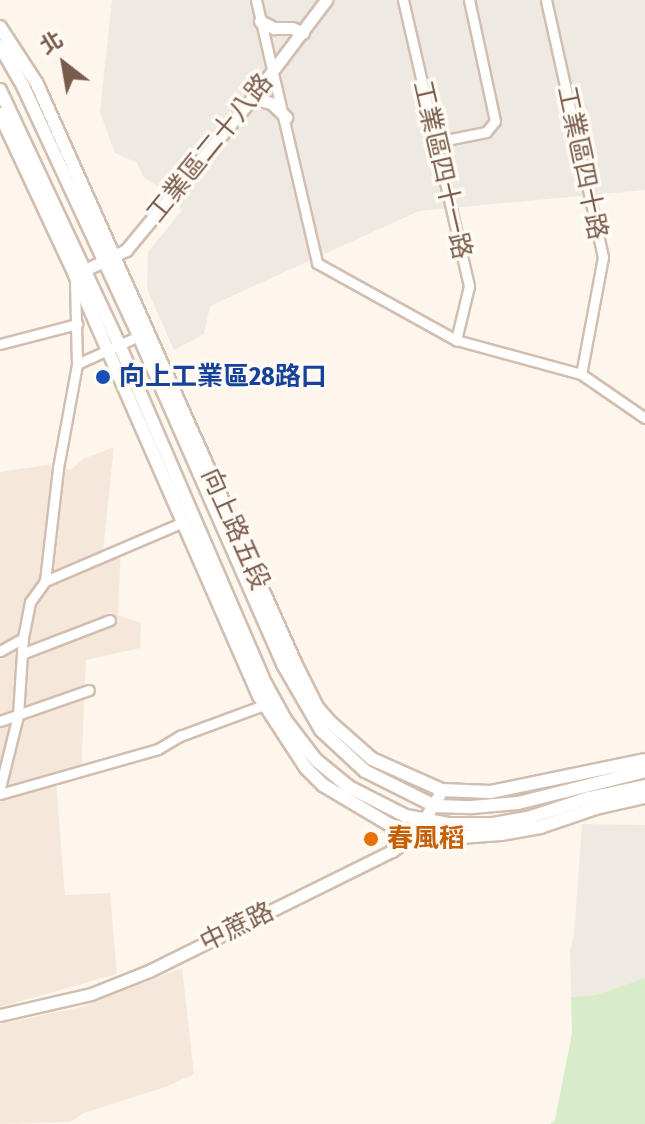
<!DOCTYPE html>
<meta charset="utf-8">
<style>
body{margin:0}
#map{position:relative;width:645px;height:1124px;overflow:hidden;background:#fdf6ec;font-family:"Fira Sans Condensed","Noto Sans TC",sans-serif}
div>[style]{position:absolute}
.residential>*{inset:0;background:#f5e8da}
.industrial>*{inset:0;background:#efe9e4}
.green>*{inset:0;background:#d8ecc9}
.roads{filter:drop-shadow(2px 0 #d1beb0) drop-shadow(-2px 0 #d1beb0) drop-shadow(0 2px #d1beb0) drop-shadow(0 -2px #d1beb0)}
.minor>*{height:9px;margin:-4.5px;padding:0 4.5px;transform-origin:4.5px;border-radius:4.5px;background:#fff}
.tertiary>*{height:11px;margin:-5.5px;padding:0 5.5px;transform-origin:5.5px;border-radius:5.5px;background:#fff}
.secondary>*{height:12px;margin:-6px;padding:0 6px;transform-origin:6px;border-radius:6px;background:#fff}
.dots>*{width:22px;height:22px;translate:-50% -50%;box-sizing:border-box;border:4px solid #fffaf3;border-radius:50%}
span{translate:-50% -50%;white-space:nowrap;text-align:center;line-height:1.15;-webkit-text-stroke:7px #fffaf3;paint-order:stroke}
.street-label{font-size:26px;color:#7a5c4d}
.transit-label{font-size:26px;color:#164399;font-weight:700}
.left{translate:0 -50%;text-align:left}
.food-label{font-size:26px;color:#c56008;font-weight:700}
.north{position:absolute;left:24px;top:24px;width:80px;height:80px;-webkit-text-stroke:6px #fffaf3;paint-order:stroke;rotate:329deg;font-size:22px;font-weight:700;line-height:32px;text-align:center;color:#7a5c4d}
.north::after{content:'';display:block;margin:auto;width:28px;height:36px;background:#7a5c4d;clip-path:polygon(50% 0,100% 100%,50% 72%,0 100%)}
</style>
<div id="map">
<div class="residential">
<i style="clip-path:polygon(114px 447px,103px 551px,121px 545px,118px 615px,141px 623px,140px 648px,86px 660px,81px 776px,56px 782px,65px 895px,110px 893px,117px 974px,0 1007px,0 472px,47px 465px,71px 470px,83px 459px)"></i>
<i style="clip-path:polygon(182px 968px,194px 1074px,168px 1086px,84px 1113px,70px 1122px,0 1124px,0 1024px,81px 1007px)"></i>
</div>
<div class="industrial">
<i style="clip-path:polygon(112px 0,645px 0,645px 190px,419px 211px,210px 306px,204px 334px,174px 350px,147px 289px,148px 252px,182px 210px,165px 190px,144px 178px,137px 163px,115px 153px,100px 112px)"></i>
<i style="clip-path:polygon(582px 824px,645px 825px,645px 978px,595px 995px,571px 997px,570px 949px,574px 935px)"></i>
</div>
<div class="green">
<i style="clip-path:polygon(645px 978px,645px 1124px,550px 1124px,555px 1120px,572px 1033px,571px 997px,595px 995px)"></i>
</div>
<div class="roads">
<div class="minor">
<i style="left:256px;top:0;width:270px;rotate:76.9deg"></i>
<i style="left:317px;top:263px;width:159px;rotate:29deg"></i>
<i style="left:456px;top:340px;width:130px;rotate:15.2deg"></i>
<i style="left:581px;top:374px;width:78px;rotate:34.5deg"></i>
<i style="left:403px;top:0;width:294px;rotate:77deg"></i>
<i style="left:469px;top:286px;width:56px;rotate:103.5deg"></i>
<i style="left:546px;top:0;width:263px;rotate:77.5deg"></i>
<i style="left:603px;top:257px;width:119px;rotate:100.6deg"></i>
<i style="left:436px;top:142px;width:51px;rotate:-11.3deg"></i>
<i style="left:486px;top:132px;width:14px;rotate:-51deg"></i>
<i style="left:495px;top:121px;width:124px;rotate:-102.1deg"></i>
<i style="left:0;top:344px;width:80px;rotate:-14.6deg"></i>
<i style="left:77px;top:364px;width:72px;rotate:-24.4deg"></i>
<i style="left:45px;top:581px;width:150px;rotate:-23.1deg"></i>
<i style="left:0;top:651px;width:26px;rotate:-29deg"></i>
<i style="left:24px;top:653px;width:92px;rotate:-21deg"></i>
<i style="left:0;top:721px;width:94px;rotate:-19.2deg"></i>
<i style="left:0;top:788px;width:75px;rotate:-76.1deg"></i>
<i style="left:18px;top:715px;width:77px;rotate:-86.3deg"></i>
<i style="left:23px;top:638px;width:37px;rotate:-79deg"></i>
<i style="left:30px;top:602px;width:26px;rotate:-54deg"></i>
<i style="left:45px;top:581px;width:114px;rotate:-83.4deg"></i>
<i style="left:58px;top:468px;width:106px;rotate:-79.6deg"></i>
<i style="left:77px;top:364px;width:83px;rotate:-91.4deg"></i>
<i style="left:0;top:794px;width:164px;rotate:-15.9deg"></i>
<i style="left:158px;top:749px;width:26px;rotate:-31deg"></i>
<i style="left:180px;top:736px;width:90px;rotate:-20.3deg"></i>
</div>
<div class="tertiary">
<i style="left:260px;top:21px;width:16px;rotate:27deg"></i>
<i style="left:274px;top:28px;width:18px"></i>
<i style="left:292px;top:28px;width:12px;rotate:24deg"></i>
<i style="left:252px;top:98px;width:20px;rotate:15deg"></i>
<i style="left:271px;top:103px;width:21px;rotate:43deg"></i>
<i style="left:77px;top:274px;width:55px;rotate:-26.1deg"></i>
<i style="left:126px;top:250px;width:197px;rotate:-50.3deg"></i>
<i style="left:252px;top:98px;width:123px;rotate:-52.9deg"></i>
<i style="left:390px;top:825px;width:14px;rotate:69deg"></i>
<i style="left:395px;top:838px;width:13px;rotate:103deg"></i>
<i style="left:0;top:1015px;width:93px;rotate:-13deg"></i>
<i style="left:91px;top:994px;width:62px;rotate:-21.6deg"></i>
<i style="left:149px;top:971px;width:271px;rotate:-26.3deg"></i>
<i style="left:392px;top:851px;width:30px;rotate:-37deg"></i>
<i style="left:416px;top:833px;width:50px;rotate:-58.8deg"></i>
</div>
<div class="secondary">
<i style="left:0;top:27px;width:68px;rotate:57deg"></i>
<i style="left:37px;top:84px;width:636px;rotate:65.97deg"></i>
<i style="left:296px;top:665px;width:47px;rotate:63.4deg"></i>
<i style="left:317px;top:707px;width:20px;rotate:49deg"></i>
<i style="left:330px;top:722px;width:56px;rotate:41.4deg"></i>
<i style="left:372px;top:759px;width:77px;rotate:23.9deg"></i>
<i style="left:442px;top:790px;width:49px;rotate:2.3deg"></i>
<i style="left:491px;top:792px;width:157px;rotate:-11.7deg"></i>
<i style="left:0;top:46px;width:46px;rotate:60.1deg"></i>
<i style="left:23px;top:86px;width:276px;rotate:65.1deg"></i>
<i style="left:139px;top:336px;width:360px;rotate:66.3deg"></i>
<i style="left:284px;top:666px;width:74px;rotate:60deg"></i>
<i style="left:321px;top:730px;width:60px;rotate:43deg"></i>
<i style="left:365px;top:771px;width:78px;rotate:26.6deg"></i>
<i style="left:435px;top:806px;width:37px;rotate:2deg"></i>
<i style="left:472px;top:807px;width:46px;rotate:-5deg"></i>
<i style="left:518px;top:803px;width:131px;rotate:-14.1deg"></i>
<i style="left:0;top:90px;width:280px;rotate:64.9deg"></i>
<i style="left:119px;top:344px;width:369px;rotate:66.7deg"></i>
<i style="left:265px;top:683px;width:43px;rotate:61.1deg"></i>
<i style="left:286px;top:721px;width:49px;rotate:52.4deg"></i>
<i style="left:316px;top:760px;width:43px;rotate:39.3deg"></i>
<i style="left:349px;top:787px;width:64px;rotate:27deg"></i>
<i style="left:406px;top:816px;width:45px;rotate:10.3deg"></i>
<i style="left:450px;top:824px;width:43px"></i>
<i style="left:493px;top:824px;width:36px;rotate:-10deg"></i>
<i style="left:528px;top:818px;width:64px;rotate:-18.2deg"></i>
<i style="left:589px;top:798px;width:57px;rotate:-12.1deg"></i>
<i style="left:0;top:114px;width:178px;rotate:65deg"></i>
<i style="left:75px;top:275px;width:459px;rotate:66.4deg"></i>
<i style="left:259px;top:696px;width:86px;rotate:56.9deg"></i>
<i style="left:306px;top:768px;width:24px;rotate:45deg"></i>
<i style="left:323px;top:785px;width:78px;rotate:30.8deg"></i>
<i style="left:390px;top:825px;width:58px;rotate:12.8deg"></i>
<i style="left:447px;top:838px;width:54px;rotate:-4.2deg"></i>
<i style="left:501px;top:834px;width:40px;rotate:-10deg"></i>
<i style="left:540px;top:827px;width:59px;rotate:-18.7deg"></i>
<i style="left:596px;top:808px;width:50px;rotate:-12.7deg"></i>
</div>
</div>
<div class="dots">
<i style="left:103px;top:377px;background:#1a4fb4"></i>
<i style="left:371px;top:839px;background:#e8710a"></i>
</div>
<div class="street-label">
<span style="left:210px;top:148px;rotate:-51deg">工業區二十八路</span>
<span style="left:582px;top:163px;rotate:78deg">工業區四十路</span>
<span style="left:442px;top:170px;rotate:77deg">工業區四十一路</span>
<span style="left:235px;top:529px;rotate:66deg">向上路五段</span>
<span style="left:237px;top:927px;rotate:-26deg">中蔗路</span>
</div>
<div class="transit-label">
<span class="left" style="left:119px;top:377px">向上工業區28路口</span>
</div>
<div class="food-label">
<span class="left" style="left:387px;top:839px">春風稻</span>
</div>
<div class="north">北</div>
</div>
